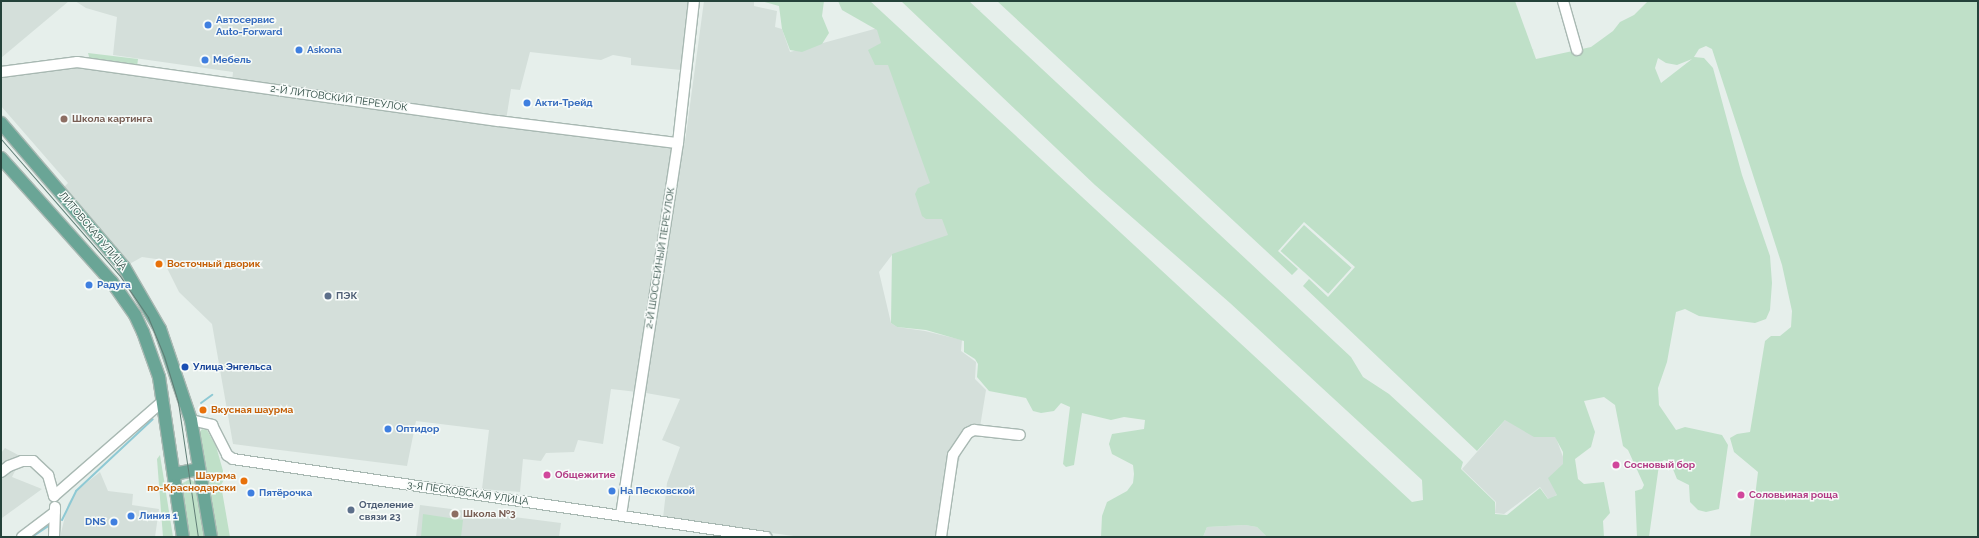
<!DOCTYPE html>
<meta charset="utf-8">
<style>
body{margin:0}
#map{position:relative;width:1979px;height:538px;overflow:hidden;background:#e6efeb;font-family:Raleway,sans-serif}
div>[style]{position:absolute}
.built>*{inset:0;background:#d4dfda}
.green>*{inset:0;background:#bfe0c8;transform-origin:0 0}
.stream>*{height:2px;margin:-1px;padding:0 1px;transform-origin:1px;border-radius:1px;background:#8ec9d4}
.roads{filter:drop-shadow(1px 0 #a8b8b2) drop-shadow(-1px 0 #a8b8b2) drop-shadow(0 1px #a8b8b2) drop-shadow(0 -1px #a8b8b2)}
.minor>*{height:10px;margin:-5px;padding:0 5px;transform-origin:5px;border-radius:5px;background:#fff}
.major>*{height:12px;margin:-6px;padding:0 6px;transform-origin:6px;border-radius:6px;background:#6aa596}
.tram>*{height:1px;margin:-0.5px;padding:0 0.5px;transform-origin:0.5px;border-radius:0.5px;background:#5f7d75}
.dots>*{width:11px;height:11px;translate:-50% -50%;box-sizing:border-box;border:2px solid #f7fbf9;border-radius:50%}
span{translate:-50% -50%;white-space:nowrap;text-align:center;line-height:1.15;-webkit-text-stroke:3px #f7fbf9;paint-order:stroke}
.shop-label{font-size:10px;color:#366cbe;font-weight:700}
.left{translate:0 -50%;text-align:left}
.right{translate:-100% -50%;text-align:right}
.street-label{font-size:10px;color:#24423a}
.education-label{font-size:10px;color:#785e54;font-weight:700}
.food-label{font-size:10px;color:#c56008;font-weight:700}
.service-label{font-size:10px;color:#4e5e75;font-weight:700}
.transit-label{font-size:10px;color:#164399;font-weight:700}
.hotel-label{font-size:10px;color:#b23c85;font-weight:700}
.frame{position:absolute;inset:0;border:2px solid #24423a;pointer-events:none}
</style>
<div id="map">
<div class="built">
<i style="clip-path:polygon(1px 1px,69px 1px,1px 58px)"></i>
<i style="clip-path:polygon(75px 1px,689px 1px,681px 70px,631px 65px,631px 58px,613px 55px,601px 60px,530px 52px,520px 90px,511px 89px,507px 114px,506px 122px,678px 143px,685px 142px,704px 1px,754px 1px,754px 6px,777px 11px,775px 27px,782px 29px,790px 52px,878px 28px,953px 237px,892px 255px,879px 272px,891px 323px,897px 327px,925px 331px,962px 340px,961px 351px,976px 362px,975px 379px,986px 390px,980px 427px,963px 443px,943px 537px,801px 537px,663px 518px,667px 483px,680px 447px,662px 440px,680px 399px,646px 393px,611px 389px,603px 444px,578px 440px,574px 452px,546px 453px,541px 461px,523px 459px,520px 492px,482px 489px,489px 430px,416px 421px,407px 466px,233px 444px,212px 324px,179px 292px,163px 260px,142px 257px,124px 267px,60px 191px,68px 183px,1px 106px,1px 76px,78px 66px,232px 82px,233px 72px,113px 55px,117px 17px,86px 8px)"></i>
<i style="clip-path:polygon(1506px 419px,1555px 435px,1566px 465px,1559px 493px,1549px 500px,1540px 487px,1504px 514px,1495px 513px,1496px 502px,1462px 469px)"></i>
<i style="clip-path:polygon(5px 448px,22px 457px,12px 477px,42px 489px,2px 518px,1px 453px)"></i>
<i style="clip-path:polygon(100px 472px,108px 491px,133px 494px,132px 505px,159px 509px,155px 537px,60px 537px,68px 504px,76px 491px)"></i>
<i style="clip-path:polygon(420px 505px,561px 523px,559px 537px,416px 537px)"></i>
<i style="clip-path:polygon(1245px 525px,1257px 527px,1267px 537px,1203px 537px,1207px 527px)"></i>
</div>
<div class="green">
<i style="clip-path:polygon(761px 1px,824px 1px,822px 16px,829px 33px,822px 44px,802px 52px,790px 50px,782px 29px,779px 6px)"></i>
<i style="clip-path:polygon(evenodd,838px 1px,870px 1px,1412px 502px,1423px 500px,1422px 480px,1230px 303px,1095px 185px,901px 1px,969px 1px,1351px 357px,1363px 377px,1389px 394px,1463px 462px,1461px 469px,1495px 502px,1495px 514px,1507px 515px,1540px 488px,1548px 499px,1557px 495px,1548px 478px,1563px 464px,1563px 452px,1555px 437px,1534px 437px,1505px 420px,1477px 451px,1303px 286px,1309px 279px,1328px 297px,1355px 267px,1304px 222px,1278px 251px,1298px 269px,1292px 275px,997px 1px,1515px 1px,1536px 59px,1591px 47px,1613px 31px,1620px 22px,1634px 15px,1648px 1px,1978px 1px,1978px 537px,1750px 537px,1758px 472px,1734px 452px,1730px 438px,1737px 434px,1750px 432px,1765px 341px,1771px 336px,1780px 336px,1791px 327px,1792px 311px,1782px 265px,1743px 144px,1712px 49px,1706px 46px,1699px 49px,1694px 57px,1704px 58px,1713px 68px,1742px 175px,1770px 256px,1772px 283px,1770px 310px,1766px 319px,1755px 323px,1699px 316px,1685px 309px,1676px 312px,1667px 362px,1658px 388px,1659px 405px,1676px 430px,1685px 427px,1722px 435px,1728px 445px,1719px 509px,1706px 512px,1698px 510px,1690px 502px,1689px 485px,1677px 479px,1670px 462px,1664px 460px,1659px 465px,1649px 537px,1637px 537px,1635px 491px,1642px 489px,1644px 485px,1628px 450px,1623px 446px,1615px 405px,1604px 397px,1584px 401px,1595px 432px,1591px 447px,1575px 459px,1578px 479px,1584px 484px,1604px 482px,1610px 513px,1603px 521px,1604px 537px,1267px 537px,1257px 527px,1245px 525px,1207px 527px,1203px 537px,1101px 537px,1102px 516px,1107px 502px,1127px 491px,1133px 483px,1134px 474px,1133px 465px,1112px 454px,1109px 444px,1112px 434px,1144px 429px,1145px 420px,1124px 417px,1111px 420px,1082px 413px,1074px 465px,1066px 467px,1063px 464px,1070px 407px,1061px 403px,1054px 411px,1041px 413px,1033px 411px,1026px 398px,989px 391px,977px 377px,978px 364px,975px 359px,964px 352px,964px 341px,926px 330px,897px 327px,891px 323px,892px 254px,948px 235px,942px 219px,926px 219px,922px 216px,915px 194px,918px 188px,930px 183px,888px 65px,875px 65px,868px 50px,881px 43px,877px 30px,842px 10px,838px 1px,1658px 58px,1666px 63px,1677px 65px,1692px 59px,1661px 83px,1655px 68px,1658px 58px)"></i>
<i style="clip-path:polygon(88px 53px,138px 59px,137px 67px,90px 60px)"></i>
<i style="left:1304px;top:225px;width:64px;height:35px;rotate:42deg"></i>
<i style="clip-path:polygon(202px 429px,207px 430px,216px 446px,225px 478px,221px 485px,230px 537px,217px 537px,202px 457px,199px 433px)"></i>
<i style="clip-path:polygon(160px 455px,164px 480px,173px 537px,163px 537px,157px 459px)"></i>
<i style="clip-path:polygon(190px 479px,196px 483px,206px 537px,187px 537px,181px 484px)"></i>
<i style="clip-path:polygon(423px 514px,463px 520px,461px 537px,421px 537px)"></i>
</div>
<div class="stream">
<i style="left:201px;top:403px;width:14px;rotate:-36deg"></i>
<i style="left:62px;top:520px;width:32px;rotate:-64deg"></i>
<i style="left:76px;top:491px;width:105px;rotate:-43.1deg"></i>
<i style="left:32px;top:537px;width:23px;rotate:-34deg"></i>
</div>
<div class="roads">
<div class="minor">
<i style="left:1563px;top:1px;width:51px;rotate:74.1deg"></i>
<i style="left:1px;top:72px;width:77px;rotate:-7.5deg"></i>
<i style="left:77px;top:62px;width:425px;rotate:8deg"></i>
<i style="left:498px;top:121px;width:181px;rotate:7deg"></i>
<i style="left:191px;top:420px;width:22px;rotate:13deg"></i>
<i style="left:212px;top:425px;width:34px;rotate:63deg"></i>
<i style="left:227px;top:455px;width:7px;rotate:34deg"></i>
<i style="left:233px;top:459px;width:539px;rotate:8.33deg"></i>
<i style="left:1px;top:472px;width:10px;rotate:-37deg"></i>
<i style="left:9px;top:466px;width:14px;rotate:-21deg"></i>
<i style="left:22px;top:461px;width:11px"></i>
<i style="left:33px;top:461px;width:21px;rotate:43deg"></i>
<i style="left:48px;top:475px;width:22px;rotate:74deg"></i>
<i style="left:54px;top:496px;width:145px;rotate:-41.1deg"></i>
<i style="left:621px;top:515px;width:376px;rotate:-81.3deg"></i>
<i style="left:678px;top:143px;width:143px;rotate:-83.6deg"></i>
<i style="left:22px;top:537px;width:41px;rotate:-37.1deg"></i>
<i style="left:54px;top:537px;width:30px;rotate:-88deg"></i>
<i style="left:941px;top:537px;width:83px;rotate:-81.7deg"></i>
<i style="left:953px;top:455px;width:27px;rotate:-56deg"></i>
<i style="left:968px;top:433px;width:7px;rotate:-27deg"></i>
<i style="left:974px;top:430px;width:46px;rotate:6.2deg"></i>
</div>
<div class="major">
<i style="left:1px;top:123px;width:189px;rotate:49.5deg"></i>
<i style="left:124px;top:267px;width:72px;rotate:59.9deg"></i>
<i style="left:160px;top:329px;width:96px;rotate:71.2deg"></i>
<i style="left:191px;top:420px;width:119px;rotate:80.3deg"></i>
<i style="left:1px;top:158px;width:166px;rotate:48.2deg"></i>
<i style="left:112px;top:282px;width:40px;rotate:55.1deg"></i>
<i style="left:135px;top:315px;width:19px;rotate:65deg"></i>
<i style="left:143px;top:332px;width:48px;rotate:70.4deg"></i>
<i style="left:159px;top:377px;width:162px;rotate:81.5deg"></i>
<i style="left:174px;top:474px;width:25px;rotate:-11deg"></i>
</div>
</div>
<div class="tram">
<i style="left:1px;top:139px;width:181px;rotate:49deg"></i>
<i style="left:120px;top:276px;width:50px;rotate:55.7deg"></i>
<i style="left:148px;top:317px;width:42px;rotate:67.7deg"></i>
<i style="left:164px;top:356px;width:48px;rotate:73.1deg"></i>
<i style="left:178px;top:402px;width:136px;rotate:81.6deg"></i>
</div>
<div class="dots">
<i style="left:208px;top:25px;background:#3f7fe0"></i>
<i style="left:299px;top:50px;background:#3f7fe0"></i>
<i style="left:205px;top:60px;background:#3f7fe0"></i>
<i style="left:527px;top:103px;background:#3f7fe0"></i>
<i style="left:64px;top:119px;background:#8d6e63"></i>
<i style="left:159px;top:264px;background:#e8710a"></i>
<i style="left:89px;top:285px;background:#3f7fe0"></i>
<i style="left:328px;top:296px;background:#5c6f8a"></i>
<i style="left:185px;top:367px;background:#1a4fb4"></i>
<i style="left:203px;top:410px;background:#e8710a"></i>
<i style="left:388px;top:429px;background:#3f7fe0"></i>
<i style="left:1616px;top:465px;background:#d1479c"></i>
<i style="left:547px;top:475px;background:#d1479c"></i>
<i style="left:244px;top:481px;background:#e8710a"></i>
<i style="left:612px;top:491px;background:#3f7fe0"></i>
<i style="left:251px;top:493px;background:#3f7fe0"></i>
<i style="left:1741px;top:495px;background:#d1479c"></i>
<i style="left:351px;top:510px;background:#5c6f8a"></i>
<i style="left:455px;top:514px;background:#8d6e63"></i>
<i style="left:131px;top:516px;background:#3f7fe0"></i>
<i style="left:114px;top:522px;background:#3f7fe0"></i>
</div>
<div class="shop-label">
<span class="left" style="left:216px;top:25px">Автосервис<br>Auto-Forward</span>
<span class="left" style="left:307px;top:50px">Askona</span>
<span class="left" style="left:213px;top:60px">Мебель</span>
<span class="left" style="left:535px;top:103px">Акти-Трейд</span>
<span class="left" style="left:97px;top:285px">Радуга</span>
<span class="left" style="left:396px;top:429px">Оптидор</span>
<span class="left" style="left:620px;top:491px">На Песковской</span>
<span class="left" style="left:259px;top:493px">Пятёрочка</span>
<span class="left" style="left:139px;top:516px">Линия 1</span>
<span class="right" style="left:106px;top:522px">DNS</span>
</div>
<div class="street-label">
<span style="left:339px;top:98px;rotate:8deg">2-Й ЛИТОВСКИЙ ПЕРЕУЛОК</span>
<span style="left:93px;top:231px;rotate:50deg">ЛИТОВСКАЯ УЛИЦА</span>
<span style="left:660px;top:258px;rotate:-81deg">2-Й ШОССЕЙНЫЙ ПЕРЕУЛОК</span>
<span style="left:468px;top:493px;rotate:8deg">3-Я ПЕСКОВСКАЯ УЛИЦА</span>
</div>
<div class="education-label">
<span class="left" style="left:72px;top:119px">Школа картинга</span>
<span class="left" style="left:463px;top:514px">Школа №3</span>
</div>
<div class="food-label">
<span class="left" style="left:167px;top:264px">Восточный дворик</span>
<span class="left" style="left:211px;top:410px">Вкусная шаурма</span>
<span class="right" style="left:236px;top:481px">Шаурма<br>по-Краснодарски</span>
</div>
<div class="service-label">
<span class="left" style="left:336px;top:296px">ПЭК</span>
<span class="left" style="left:359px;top:510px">Отделение<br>связи 23</span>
</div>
<div class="transit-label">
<span class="left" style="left:193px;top:367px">Улица Энгельса</span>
</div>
<div class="hotel-label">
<span class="left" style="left:1624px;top:465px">Сосновый бор</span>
<span class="left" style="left:555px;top:475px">Общежитие</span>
<span class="left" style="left:1749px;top:495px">Соловьиная роща</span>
</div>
<div class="frame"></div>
</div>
